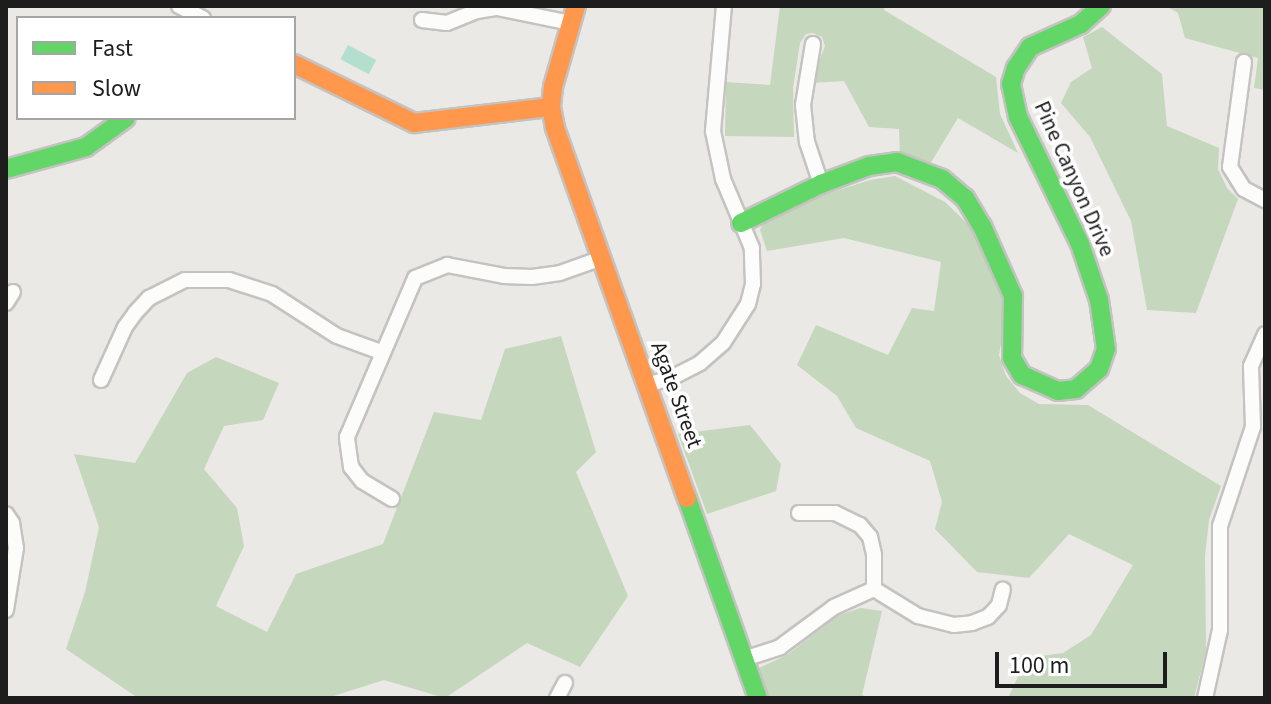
<!DOCTYPE html>
<style>
body{margin:0}
#map{position:relative;width:1271px;height:704px;overflow:hidden;background:#ebe9e5;font-family:"Source Sans 3",sans-serif}
div>[style]{position:absolute}
.forest>*{inset:0;background:#c5d7bc}
.pitch>*{inset:0;background:#b4dfcf;transform-origin:0 0}
.roads{filter:drop-shadow(2px 0 #c4c3c1) drop-shadow(-2px 0 #c4c3c1) drop-shadow(0 2px #c4c3c1) drop-shadow(0 -2px #c4c3c1)}
.street>*{height:14px;margin:-7px;padding:0 7px;transform-origin:7px;border-radius:7px;background:#fcfcfb}
.fast>*{height:18px;margin:-9px;padding:0 9px;transform-origin:9px;border-radius:9px;background:#63d668}
.slow>*{height:18px;margin:-9px;padding:0 9px;transform-origin:9px;border-radius:9px;background:#ff974d}
span{translate:-50% -50%;white-space:nowrap;text-align:center;line-height:1.15;-webkit-text-stroke:7px #fff;paint-order:stroke}
.street-label{font-size:22px;color:#1d1d1d}
.frame{position:absolute;inset:0;border:8px solid #1d1d1d;pointer-events:none}
.legend{position:absolute;left:16px;top:16px;width:280px;height:104px;box-sizing:border-box;background:#fff;border:2px solid #a5a5a5;margin:0;padding:10px 14px;list-style:none;font-size:24px;color:#1d1d1d}
.legend li{display:flex;align-items:center;gap:16px;height:40px}
.legend b{width:40px;border:2px solid #a5a5a5}
.scale{position:absolute;left:995px;top:652px;width:172px;height:36px;box-sizing:border-box;border:4px solid #1d1d1d;border-top:0;padding-left:10px;font-size:24px;line-height:28px;white-space:nowrap;color:#1d1d1d;-webkit-text-stroke:6px #fff;paint-order:stroke}
</style>
<div id="map">
<div class="forest">
<i style="clip-path:polygon(780px 6px,885px 6px,884px 10px,996px 77px,1000px 114px,1018px 153px,958px 118px,930px 164px,900px 158px,899px 129px,869px 127px,844px 81px,811px 83px,825px 46px,822px 37px,813px 33px,806px 34px,800px 43px,793px 88px,794px 137px,725px 136px,726px 82px,770px 85px)"></i>
<i style="clip-path:polygon(1166px 6px,1265px 6px,1265px 90px,1254px 88px,1258px 58px,1185px 38px,1178px 13px)"></i>
<i style="clip-path:polygon(1102px 27px,1162px 74px,1167px 126px,1219px 148px,1218px 169px,1227px 188px,1238px 199px,1196px 313px,1147px 310px,1131px 221px,1090px 137px,1061px 103px,1071px 82px,1092px 68px,1083px 37px)"></i>
<i style="clip-path:polygon(895px 176px,945px 202px,972px 228px,1004px 295px,1006px 314px,999px 355px,1006px 376px,1020px 393px,1039px 404px,1088px 405px,1221px 486px,1209px 520px,1205px 556px,1206px 651px,1194px 698px,1008px 698px,1027px 658px,1063px 653px,1091px 635px,1133px 565px,1069px 534px,1029px 578px,977px 572px,935px 529px,942px 502px,930px 461px,856px 428px,837px 396px,797px 365px,816px 325px,888px 355px,912px 308px,934px 311px,941px 262px,844px 238px,767px 251px,760px 230px,764px 222px,814px 198px,870px 180px)"></i>
<i style="clip-path:polygon(561px 336px,596px 452px,576px 472px,628px 596px,580px 667px,527px 643px,445px 698px,384px 680px,327px 698px,138px 698px,66px 649px,85px 592px,99px 527px,74px 454px,135px 463px,187px 373px,216px 357px,279px 383px,263px 420px,224px 426px,204px 469px,237px 508px,244px 546px,216px 606px,267px 632px,296px 574px,383px 544px,434px 412px,481px 420px,505px 349px)"></i>
<i style="clip-path:polygon(750px 425px,781px 464px,776px 491px,707px 514px,678px 434px)"></i>
<i style="clip-path:polygon(861px 608px,882px 611px,862px 695px,870px 698px,767px 698px,759px 668px,787px 655px,839px 615px)"></i>
</div>
<div class="pitch">
<i style="left:348px;top:45px;width:32px;height:16px;rotate:28deg"></i>
</div>
<div class="roads">
<div class="street">
<i style="left:179px;top:6px;width:27px;rotate:27deg"></i>
<i style="left:422px;top:20px;width:25px;rotate:7deg"></i>
<i style="left:447px;top:23px;width:32px;rotate:-22deg"></i>
<i style="left:477px;top:11px;width:20px;rotate:-9deg"></i>
<i style="left:497px;top:8px;width:76px;rotate:11.5deg"></i>
<i style="left:813px;top:44px;width:62px;rotate:99.3deg"></i>
<i style="left:803px;top:105px;width:37px;rotate:84deg"></i>
<i style="left:807px;top:142px;width:44px;rotate:71.6deg"></i>
<i style="left:1244px;top:62px;width:106px;rotate:97.6deg"></i>
<i style="left:1230px;top:167px;width:26px;rotate:58deg"></i>
<i style="left:1244px;top:189px;width:24px;rotate:28deg"></i>
<i style="left:6px;top:303px;width:13px;rotate:-58deg"></i>
<i style="left:101px;top:380px;width:58px;rotate:-65.6deg"></i>
<i style="left:125px;top:327px;width:17px;rotate:-54deg"></i>
<i style="left:135px;top:313px;width:21px;rotate:-47deg"></i>
<i style="left:149px;top:298px;width:40px;rotate:-26.6deg"></i>
<i style="left:185px;top:280px;width:44px"></i>
<i style="left:229px;top:280px;width:45px;rotate:18deg"></i>
<i style="left:272px;top:294px;width:77px;rotate:32.9deg"></i>
<i style="left:337px;top:336px;width:47px;rotate:20deg"></i>
<i style="left:647px;top:385px;width:27px;rotate:-17deg"></i>
<i style="left:673px;top:377px;width:30px;rotate:-27deg"></i>
<i style="left:700px;top:363px;width:30px;rotate:-41deg"></i>
<i style="left:723px;top:343px;width:46px;rotate:-57.3deg"></i>
<i style="left:748px;top:304px;width:21px;rotate:-76deg"></i>
<i style="left:753px;top:284px;width:36px;rotate:-92deg"></i>
<i style="left:752px;top:248px;width:75px;rotate:-112.8deg"></i>
<i style="left:723px;top:179px;width:49px;rotate:-101.8deg"></i>
<i style="left:713px;top:131px;width:125px;rotate:-85deg"></i>
<i style="left:392px;top:499px;width:35px;rotate:-149deg"></i>
<i style="left:362px;top:481px;width:18px;rotate:-128deg"></i>
<i style="left:351px;top:467px;width:30px;rotate:-98deg"></i>
<i style="left:347px;top:437px;width:173px;rotate:-66.8deg"></i>
<i style="left:415px;top:278px;width:35px;rotate:-22deg"></i>
<i style="left:447px;top:265px;width:58px;rotate:10.9deg"></i>
<i style="left:504px;top:276px;width:28px;rotate:2deg"></i>
<i style="left:532px;top:277px;width:28px;rotate:-8deg"></i>
<i style="left:560px;top:273px;width:45px;rotate:-19.7deg"></i>
<i style="left:799px;top:513px;width:36px"></i>
<i style="left:835px;top:513px;width:28px;rotate:26deg"></i>
<i style="left:860px;top:525px;width:16px;rotate:50deg"></i>
<i style="left:870px;top:537px;width:18px;rotate:77deg"></i>
<i style="left:874px;top:555px;width:34px;rotate:90deg"></i>
<i style="left:874px;top:589px;width:52px;rotate:31.5deg"></i>
<i style="left:918px;top:616px;width:37px;rotate:14deg"></i>
<i style="left:954px;top:625px;width:18px;rotate:-6deg"></i>
<i style="left:972px;top:623px;width:17px;rotate:-21deg"></i>
<i style="left:988px;top:617px;width:16px;rotate:-47deg"></i>
<i style="left:999px;top:605px;width:16px;rotate:-76deg"></i>
<i style="left:6px;top:514px;width:11px;rotate:56deg"></i>
<i style="left:12px;top:523px;width:25px;rotate:81deg"></i>
<i style="left:16px;top:548px;width:63px;rotate:99.2deg"></i>
<i style="left:744px;top:659px;width:38px;rotate:-18deg"></i>
<i style="left:780px;top:647px;width:67px;rotate:-36.5deg"></i>
<i style="left:834px;top:607px;width:44px;rotate:-24.2deg"></i>
<i style="left:557px;top:698px;width:17px;rotate:-62deg"></i>
<i style="left:1205px;top:698px;width:70px;rotate:-77.6deg"></i>
<i style="left:1220px;top:630px;width:104px;rotate:-90deg"></i>
<i style="left:1220px;top:526px;width:104px;rotate:-71.6deg"></i>
<i style="left:1253px;top:427px;width:61px;rotate:-91.9deg"></i>
<i style="left:1251px;top:366px;width:35px;rotate:-66deg"></i>
</div>
<div class="fast">
<i style="left:6px;top:169px;width:83px;rotate:-15.4deg"></i>
<i style="left:86px;top:147px;width:49px;rotate:-35.9deg"></i>
<i style="left:741px;top:223px;width:89px;rotate:-26deg"></i>
<i style="left:821px;top:184px;width:51px;rotate:-20.6deg"></i>
<i style="left:869px;top:166px;width:28px;rotate:-8deg"></i>
<i style="left:897px;top:162px;width:48px;rotate:20.7deg"></i>
<i style="left:942px;top:179px;width:30px;rotate:40deg"></i>
<i style="left:965px;top:198px;width:33px;rotate:59deg"></i>
<i style="left:982px;top:226px;width:77px;rotate:66.1deg"></i>
<i style="left:1013px;top:296px;width:62px;rotate:90.9deg"></i>
<i style="left:1012px;top:358px;width:20px;rotate:60deg"></i>
<i style="left:1022px;top:375px;width:39px;rotate:24deg"></i>
<i style="left:1058px;top:391px;width:18px;rotate:-6deg"></i>
<i style="left:1076px;top:389px;width:30px;rotate:-41deg"></i>
<i style="left:1099px;top:369px;width:21px;rotate:-71deg"></i>
<i style="left:1106px;top:349px;width:49px;rotate:-98.1deg"></i>
<i style="left:1099px;top:300px;width:59px;rotate:-108.7deg"></i>
<i style="left:1080px;top:244px;width:141px;rotate:-116deg"></i>
<i style="left:1018px;top:117px;width:34px;rotate:-102deg"></i>
<i style="left:1011px;top:84px;width:17px;rotate:-73deg"></i>
<i style="left:1016px;top:68px;width:25px;rotate:-56deg"></i>
<i style="left:1030px;top:47px;width:56px;rotate:-24.3deg"></i>
<i style="left:1081px;top:24px;width:27px;rotate:-42deg"></i>
<i style="left:687px;top:498px;width:212px;rotate:70.5deg"></i>
</div>
<div class="slow">
<i style="left:576px;top:6px;width:84px;rotate:105.9deg"></i>
<i style="left:553px;top:87px;width:20px;rotate:96deg"></i>
<i style="left:551px;top:107px;width:21px;rotate:79deg"></i>
<i style="left:555px;top:128px;width:393px;rotate:70.4deg"></i>
<i style="left:294px;top:64px;width:134px;rotate:26.2deg"></i>
<i style="left:414px;top:123px;width:138px;rotate:-6.7deg"></i>
</div>
</div>
<div class="street-label">
<span style="left:1074px;top:179px;rotate:66deg">Pine Canyon Drive</span>
<span style="left:676px;top:395px;rotate:70deg">Agate Street</span>
</div>
<div class="frame"></div>
<ul class="legend">
<li><b style="height:10px;background:#63d668"></b>Fast</li>
<li><b style="height:10px;background:#ff974d"></b>Slow</li>
</ul>
<div class="scale">100 m</div>
</div>
